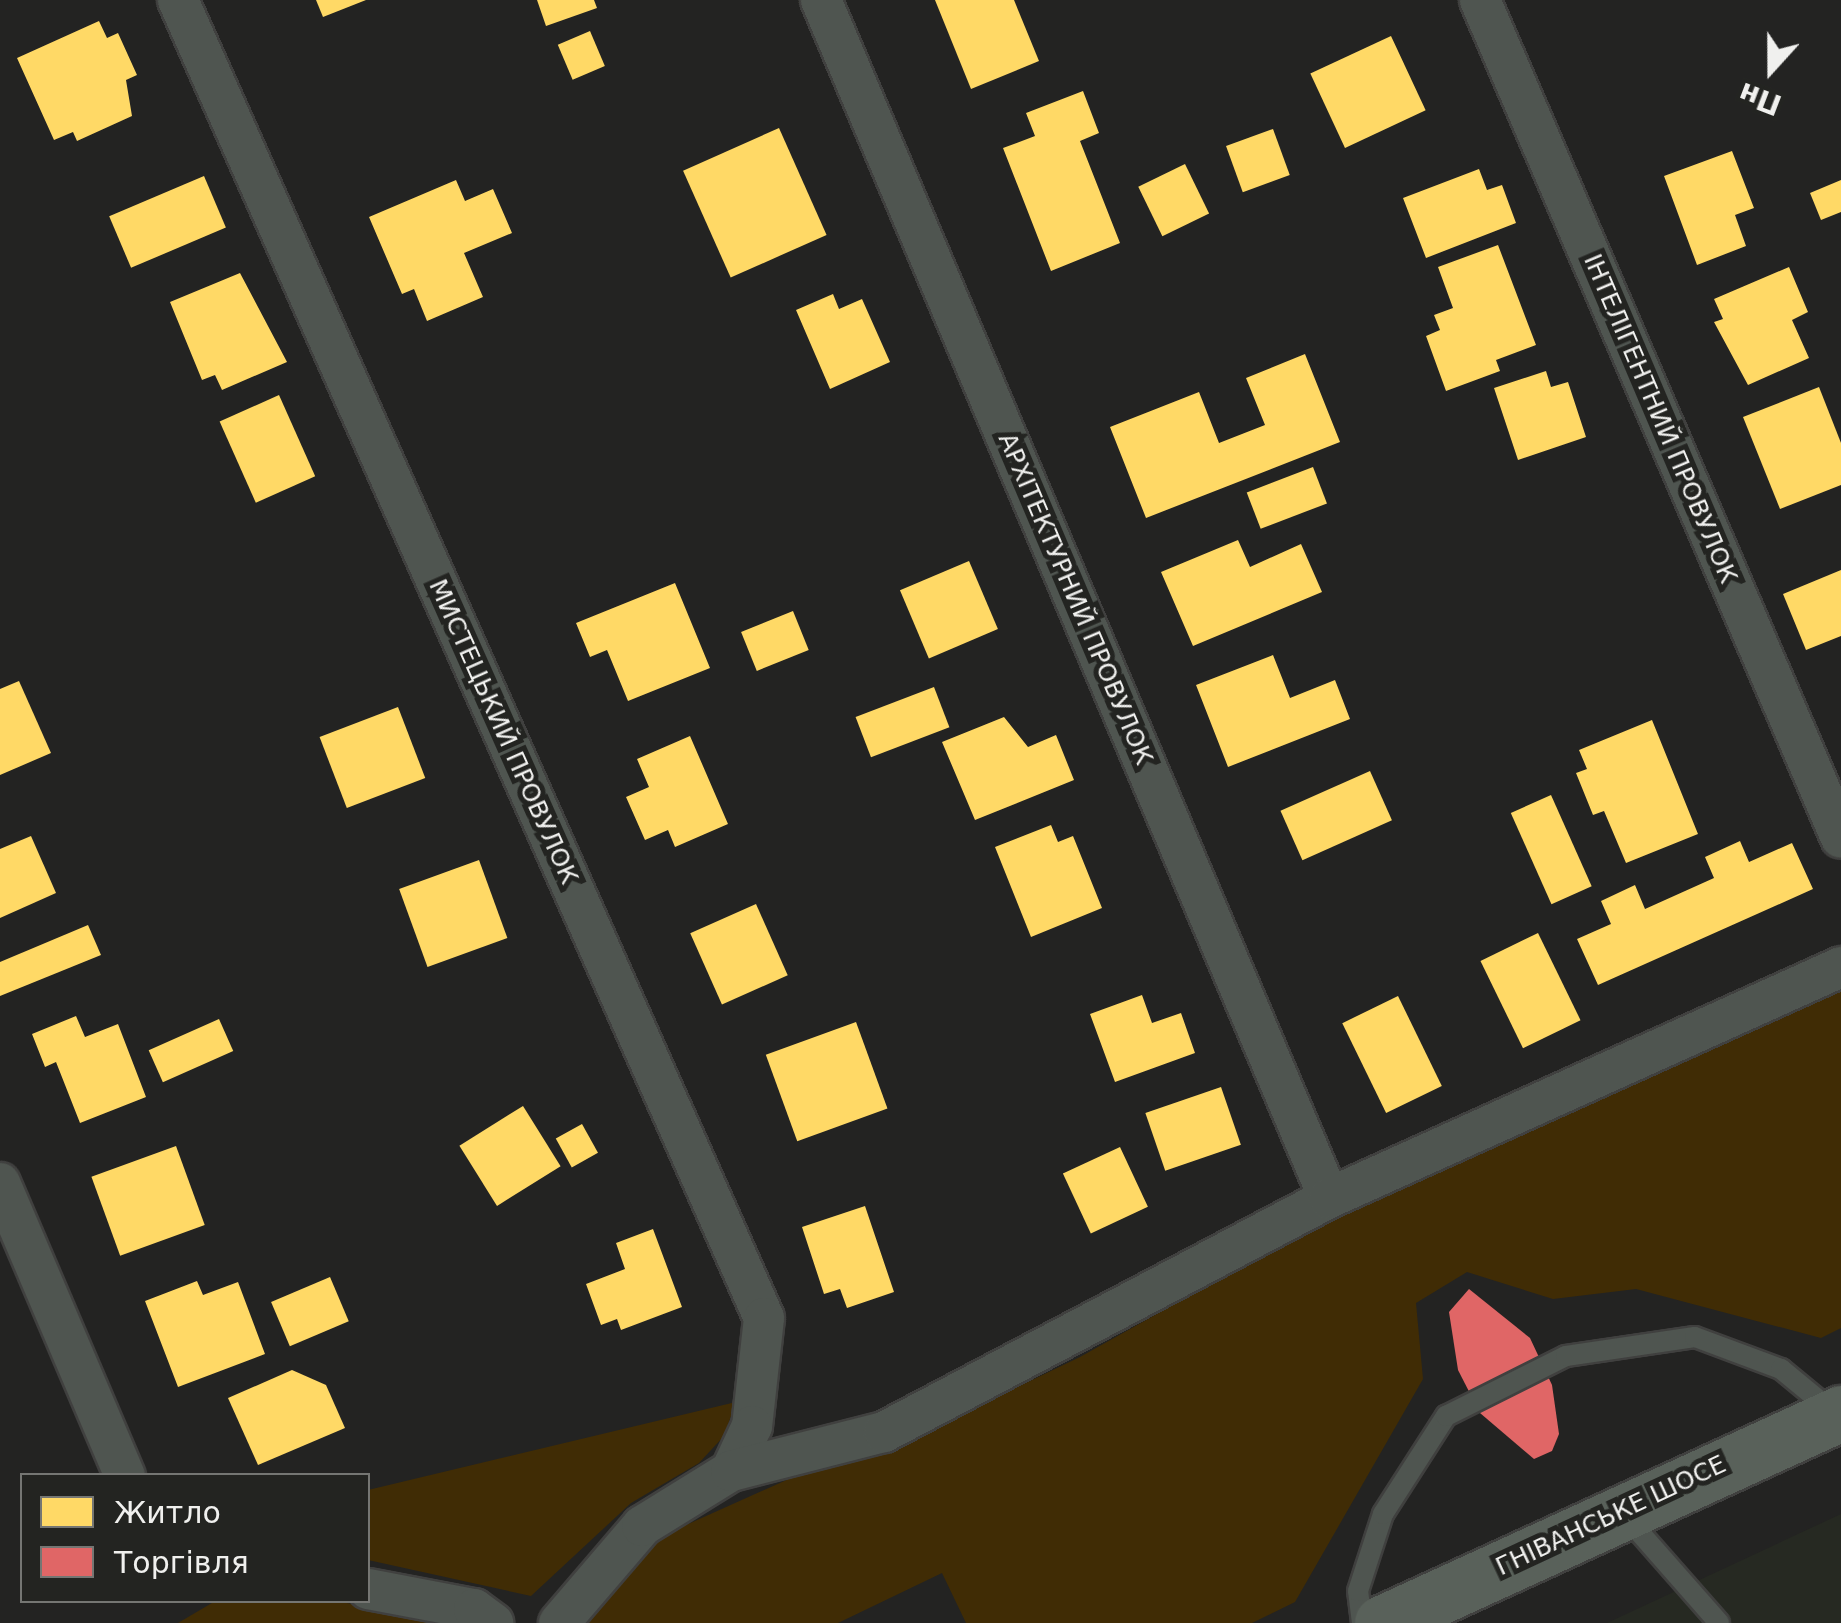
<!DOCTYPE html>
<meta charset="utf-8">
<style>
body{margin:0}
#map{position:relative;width:1841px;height:1623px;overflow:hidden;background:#232322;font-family:"DejaVu Sans",sans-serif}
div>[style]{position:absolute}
.built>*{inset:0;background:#262922}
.green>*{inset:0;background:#402c05}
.homes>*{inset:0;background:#ffd966;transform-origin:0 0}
.shops>*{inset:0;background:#e06666}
.roads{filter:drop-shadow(2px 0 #40403f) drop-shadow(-2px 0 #40403f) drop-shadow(0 2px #40403f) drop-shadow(0 -2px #40403f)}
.service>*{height:20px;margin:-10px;padding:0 10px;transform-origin:10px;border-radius:10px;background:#4f5550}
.minor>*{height:40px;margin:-20px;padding:0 20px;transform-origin:20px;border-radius:20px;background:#4f5550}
.secondary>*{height:55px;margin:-27.5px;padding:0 27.5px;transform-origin:27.5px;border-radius:27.5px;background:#59615a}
span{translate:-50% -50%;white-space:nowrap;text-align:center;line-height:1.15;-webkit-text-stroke:10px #232421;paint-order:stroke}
.street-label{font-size:25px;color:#f0f0ee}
.legend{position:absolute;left:20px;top:1473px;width:350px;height:130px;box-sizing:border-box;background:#232421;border:2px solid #757673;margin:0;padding:12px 18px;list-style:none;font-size:30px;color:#f0f0ee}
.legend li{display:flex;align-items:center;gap:20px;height:50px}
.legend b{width:50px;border:2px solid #757673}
.north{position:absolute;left:1721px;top:20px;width:100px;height:100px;-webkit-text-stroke:8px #232421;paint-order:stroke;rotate:201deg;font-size:28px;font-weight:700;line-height:40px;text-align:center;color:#f0f0ee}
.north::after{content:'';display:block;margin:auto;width:35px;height:45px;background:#f0f0ee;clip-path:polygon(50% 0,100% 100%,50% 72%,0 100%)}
</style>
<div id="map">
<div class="built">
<i style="clip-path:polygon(1841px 1514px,1841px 1623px,1607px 1623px)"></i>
</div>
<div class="green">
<i style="clip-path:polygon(1841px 991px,1841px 1328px,1821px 1338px,1636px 1289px,1553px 1299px,1467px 1272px,1416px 1303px,1423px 1379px,1295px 1602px,1252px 1623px,966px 1623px,942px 1573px,838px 1623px,576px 1623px,637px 1547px,791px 1478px,891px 1448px,1080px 1357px,1336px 1214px)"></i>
<i style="clip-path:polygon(736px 1402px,724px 1436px,699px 1463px,631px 1503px,531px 1596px,368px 1560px,368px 1490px)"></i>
<i style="clip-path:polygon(217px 1600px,337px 1601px,445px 1623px,178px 1623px)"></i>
</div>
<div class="homes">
<i style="clip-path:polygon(316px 0,366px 0,323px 17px)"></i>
<i style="clip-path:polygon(537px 0,594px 0,597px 8px,546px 26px)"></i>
<i style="clip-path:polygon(935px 0,1014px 0,1039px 61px,971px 89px)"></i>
<i style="clip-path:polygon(99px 21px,107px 38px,118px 33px,137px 75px,126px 80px,132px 116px,77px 141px,73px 132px,54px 140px,17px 58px)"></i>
<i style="left:590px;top:31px;width:38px;height:35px;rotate:67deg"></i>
<i style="left:1391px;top:36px;width:82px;height:89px;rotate:65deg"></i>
<i style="clip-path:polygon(1083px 91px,1099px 133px,1080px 141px,1120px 243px,1051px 271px,1003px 148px,1035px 136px,1026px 113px)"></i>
<i style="left:779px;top:128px;width:117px;height:105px;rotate:66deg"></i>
<i style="left:1273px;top:129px;width:49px;height:50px;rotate:70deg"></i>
<i style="clip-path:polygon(1732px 151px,1754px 208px,1735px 215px,1746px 246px,1697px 265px,1664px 176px)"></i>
<i style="left:1185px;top:164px;width:55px;height:52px;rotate:64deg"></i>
<i style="clip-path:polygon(1479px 169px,1487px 190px,1502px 185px,1516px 223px,1426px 258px,1403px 198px)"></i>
<i style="left:204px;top:176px;width:56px;height:103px;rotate:67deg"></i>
<i style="clip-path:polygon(456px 180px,465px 201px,493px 189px,512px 233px,464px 253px,483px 297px,427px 321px,414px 289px,402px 294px,369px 217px)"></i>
<i style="clip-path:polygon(1841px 180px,1841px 212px,1821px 220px,1810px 193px)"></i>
<i style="clip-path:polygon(1498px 245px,1536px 345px,1496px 360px,1500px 371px,1446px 391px,1426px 336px,1440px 330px,1434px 315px,1453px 308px,1438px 267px)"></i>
<i style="clip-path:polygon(1789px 267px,1808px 312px,1792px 320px,1809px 358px,1748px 385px,1714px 322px,1723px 319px,1714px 299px)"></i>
<i style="clip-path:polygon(240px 273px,287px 362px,222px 390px,215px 375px,202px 380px,170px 302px)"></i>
<i style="clip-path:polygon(833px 294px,839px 309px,862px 299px,890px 362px,830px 389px,796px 310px)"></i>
<i style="clip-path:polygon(1305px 354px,1340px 442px,1146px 518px,1110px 427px,1199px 392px,1219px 443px,1265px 425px,1246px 378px)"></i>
<i style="clip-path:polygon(1546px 371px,1551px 387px,1568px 382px,1586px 437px,1518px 460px,1494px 388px)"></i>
<i style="clip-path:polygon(1819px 387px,1841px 443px,1841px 485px,1780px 509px,1743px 417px)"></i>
<i style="left:279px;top:395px;width:89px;height:65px;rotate:66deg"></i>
<i style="left:1313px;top:467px;width:39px;height:71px;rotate:69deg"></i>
<i style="clip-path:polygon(1238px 540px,1250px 567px,1301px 544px,1322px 592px,1193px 646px,1161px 572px)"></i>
<i style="left:969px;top:561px;width:74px;height:75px;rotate:67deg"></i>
<i style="clip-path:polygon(1841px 570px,1841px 636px,1806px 650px,1783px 594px)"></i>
<i style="clip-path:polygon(675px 583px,710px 668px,628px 701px,607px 650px,590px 657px,576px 623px)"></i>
<i style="left:793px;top:611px;width:42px;height:56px;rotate:68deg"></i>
<i style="clip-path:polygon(1273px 655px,1290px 698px,1335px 680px,1350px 719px,1228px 767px,1196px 685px)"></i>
<i style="clip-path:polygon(19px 681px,51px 753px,0 775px,0 689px)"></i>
<i style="left:934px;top:687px;width:43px;height:84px;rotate:69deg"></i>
<i style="left:398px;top:707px;width:76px;height:84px;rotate:69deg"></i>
<i style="clip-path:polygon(1004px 717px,1028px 747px,1056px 735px,1074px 780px,975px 820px,942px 742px)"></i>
<i style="clip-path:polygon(1652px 720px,1698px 834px,1626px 863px,1604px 811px,1593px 815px,1576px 773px,1587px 769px,1579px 750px)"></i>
<i style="clip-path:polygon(690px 736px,728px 824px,675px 847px,668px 830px,645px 840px,626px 797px,649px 787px,637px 759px)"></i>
<i style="left:1370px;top:771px;width:54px;height:98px;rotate:66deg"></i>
<i style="left:1551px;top:795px;width:100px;height:44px;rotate:66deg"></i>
<i style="clip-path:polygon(1051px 825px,1058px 842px,1073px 836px,1102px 908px,1031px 937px,995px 847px)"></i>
<i style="clip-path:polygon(31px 836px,56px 893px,0 918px,0 849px)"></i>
<i style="clip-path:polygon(1740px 841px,1749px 862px,1792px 843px,1813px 889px,1598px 985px,1577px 939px,1611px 924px,1601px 901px,1635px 885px,1645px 909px,1714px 878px,1705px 857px)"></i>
<i style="left:479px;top:860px;width:83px;height:85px;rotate:70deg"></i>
<i style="left:756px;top:904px;width:78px;height:72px;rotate:66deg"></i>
<i style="clip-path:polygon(88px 925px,101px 955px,0 996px,0 962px)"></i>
<i style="left:1538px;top:933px;width:97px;height:64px;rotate:64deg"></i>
<i style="clip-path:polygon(1142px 995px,1152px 1023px,1181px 1013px,1195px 1053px,1115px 1082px,1090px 1014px)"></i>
<i style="left:1398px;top:996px;width:100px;height:62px;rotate:64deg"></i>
<i style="clip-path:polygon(76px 1016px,85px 1037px,118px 1024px,146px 1097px,80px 1123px,56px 1062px,45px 1067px,32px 1034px)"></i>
<i style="left:219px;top:1019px;width:35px;height:77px;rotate:66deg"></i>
<i style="left:856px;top:1022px;width:92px;height:96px;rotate:70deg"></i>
<i style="left:1221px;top:1087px;width:61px;height:80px;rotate:71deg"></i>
<i style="left:523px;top:1106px;width:71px;height:75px;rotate:58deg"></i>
<i style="left:582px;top:1124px;width:33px;height:30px;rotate:61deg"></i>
<i style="left:176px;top:1146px;width:84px;height:90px;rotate:70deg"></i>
<i style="left:1120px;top:1147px;width:66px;height:63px;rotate:65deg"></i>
<i style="clip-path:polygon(865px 1206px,894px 1292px,847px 1308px,840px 1289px,824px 1294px,802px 1227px)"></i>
<i style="clip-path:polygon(653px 1229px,682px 1307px,621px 1330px,617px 1319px,601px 1325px,586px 1284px,625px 1269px,616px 1243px)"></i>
<i style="left:330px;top:1277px;width:48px;height:64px;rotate:67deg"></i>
<i style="clip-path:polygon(197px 1281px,203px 1295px,238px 1282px,265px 1354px,178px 1387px,145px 1301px)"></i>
<i style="clip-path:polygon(292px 1370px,326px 1385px,345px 1428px,258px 1465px,228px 1398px)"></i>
</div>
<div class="shops">
<i style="clip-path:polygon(1469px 1289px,1530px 1338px,1552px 1385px,1559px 1434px,1552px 1451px,1534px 1459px,1480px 1413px,1458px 1370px,1449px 1312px)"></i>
</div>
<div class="roads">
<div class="service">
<i style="left:1626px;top:1517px;width:141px;rotate:48.7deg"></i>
<i style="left:1362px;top:1623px;width:32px;rotate:-97deg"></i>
<i style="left:1358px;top:1591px;width:81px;rotate:-72deg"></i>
<i style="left:1383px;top:1514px;width:117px;rotate:-57.3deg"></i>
<i style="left:1446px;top:1416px;width:134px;rotate:-26.6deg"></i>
<i style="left:1566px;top:1356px;width:130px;rotate:-8.4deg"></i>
<i style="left:1695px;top:1337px;width:92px;rotate:20.4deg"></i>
<i style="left:1781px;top:1369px;width:66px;rotate:39.5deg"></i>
</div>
<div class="minor">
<i style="left:178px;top:0;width:1442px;rotate:66.03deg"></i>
<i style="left:764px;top:1318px;width:109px;rotate:96.3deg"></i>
<i style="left:752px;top:1426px;width:50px;rotate:115deg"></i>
<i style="left:821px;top:0;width:1301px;rotate:67.02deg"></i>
<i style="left:1480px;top:0;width:912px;rotate:66.69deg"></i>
<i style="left:0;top:1183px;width:319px;rotate:66.9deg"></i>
<i style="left:368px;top:1589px;width:108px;rotate:10.7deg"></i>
<i style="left:474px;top:1609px;width:24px;rotate:36deg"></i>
<i style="left:559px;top:1623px;width:128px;rotate:-49.4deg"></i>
<i style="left:642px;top:1526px;width:105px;rotate:-31.7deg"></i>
<i style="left:731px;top:1471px;width:158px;rotate:-14.3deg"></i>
<i style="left:884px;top:1432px;width:503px;rotate:-27.74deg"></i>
<i style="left:1329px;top:1198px;width:562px;rotate:-24.28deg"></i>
</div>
<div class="secondary">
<i style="left:1382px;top:1623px;width:505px;rotate:-24.58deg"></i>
</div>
</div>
<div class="street-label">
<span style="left:1660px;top:419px;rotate:67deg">ІНТЕЛІГЕНТНИЙ ПРОВУЛОК</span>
<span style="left:1075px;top:599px;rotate:67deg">АРХІТЕКТУРНИЙ ПРОВУЛОК</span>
<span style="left:503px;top:732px;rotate:66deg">МИСТЕЦЬКИЙ ПРОВУЛОК</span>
<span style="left:1611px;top:1516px;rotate:-25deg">ГНІВАНСЬКЕ ШОСЕ</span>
</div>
<ul class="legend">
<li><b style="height:28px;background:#ffd966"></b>Житло</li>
<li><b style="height:28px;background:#e06666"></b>Торгівля</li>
</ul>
<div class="north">Пн</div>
</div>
